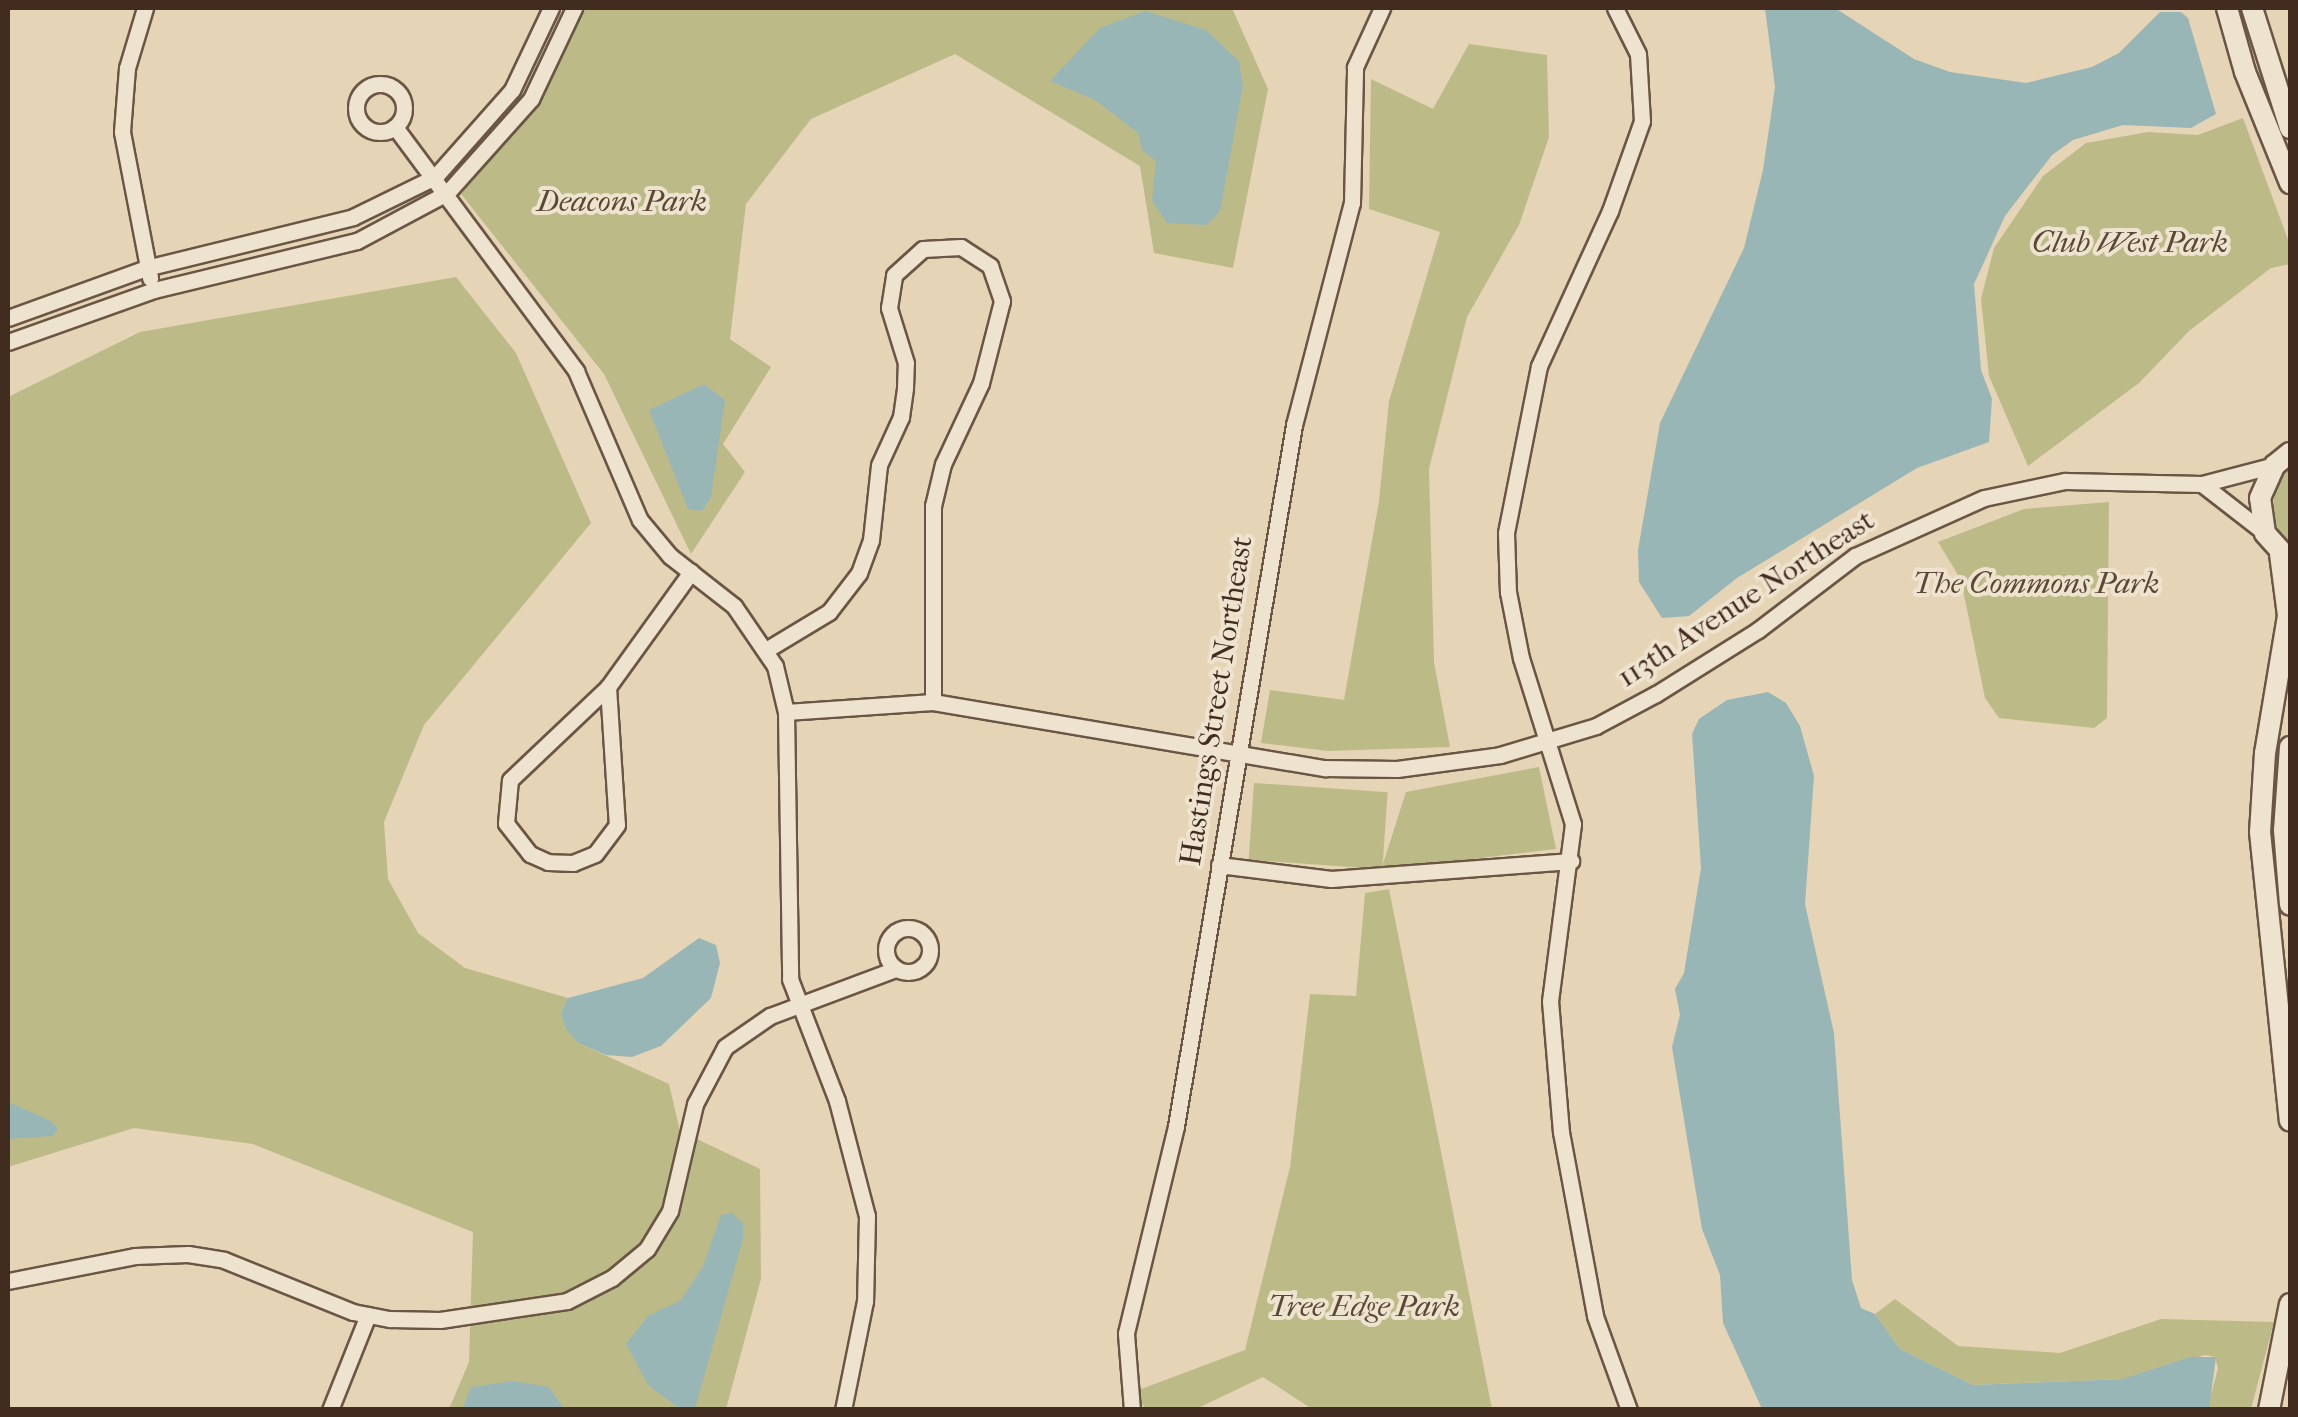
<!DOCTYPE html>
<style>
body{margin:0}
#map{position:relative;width:2298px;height:1417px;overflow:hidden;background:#e5d4b5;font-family:"IM FELL French Canon",serif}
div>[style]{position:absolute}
.green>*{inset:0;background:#bcbb88;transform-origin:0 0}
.water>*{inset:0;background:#99b6b7}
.roads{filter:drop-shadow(2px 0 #6b5544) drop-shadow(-2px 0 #6b5544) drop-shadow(0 2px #6b5544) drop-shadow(0 -2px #6b5544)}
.minor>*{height:15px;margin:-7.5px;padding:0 7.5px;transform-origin:7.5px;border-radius:7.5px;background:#eee3cf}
.minor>.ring{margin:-7.5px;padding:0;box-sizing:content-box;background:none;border:15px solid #eee3cf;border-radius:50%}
.tertiary>*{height:20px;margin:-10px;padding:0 10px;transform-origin:10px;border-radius:10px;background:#eee3cf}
span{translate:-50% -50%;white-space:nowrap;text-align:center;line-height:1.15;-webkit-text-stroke:8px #eee3cf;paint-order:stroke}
.park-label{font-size:30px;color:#5a4834;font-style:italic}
.street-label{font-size:30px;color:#422b1f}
.frame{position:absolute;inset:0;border:10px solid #422b1f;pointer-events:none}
</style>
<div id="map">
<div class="green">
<i style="clip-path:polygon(582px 8px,1232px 8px,1268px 89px,1233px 268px,1154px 253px,1140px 166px,955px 54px,811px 119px,746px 204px,730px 339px,771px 367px,723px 444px,745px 472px,691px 554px,604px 374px,461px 194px,540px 101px)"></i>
<i style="clip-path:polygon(1469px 44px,1547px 55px,1549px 137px,1519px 225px,1467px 317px,1429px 469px,1434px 662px,1450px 747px,1328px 751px,1261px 743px,1270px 690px,1344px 700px,1379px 501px,1389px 401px,1440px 232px,1369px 209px,1371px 79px,1433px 109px)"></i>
<i style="clip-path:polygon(2243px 118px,2290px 245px,2290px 264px,2271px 268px,2189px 331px,2139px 383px,2028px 466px,1989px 376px,1981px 299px,1994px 248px,2043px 176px,2086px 143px,2148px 132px,2198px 135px)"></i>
<i style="clip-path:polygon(456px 277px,516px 353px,591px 523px,424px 725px,384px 822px,388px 879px,418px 933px,465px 968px,568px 998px,561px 1013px,578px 1043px,669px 1084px,680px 1131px,760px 1169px,761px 1279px,726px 1409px,449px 1409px,469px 1362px,473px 1232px,253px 1144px,134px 1128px,8px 1167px,8px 397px,140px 332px)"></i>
<i style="clip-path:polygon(2290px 467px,2290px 549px,2271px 516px,2277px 483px)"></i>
<i style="clip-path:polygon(2109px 502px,2107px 718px,2094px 728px,1999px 718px,1985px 698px,1961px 580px,1938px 542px,2024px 509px)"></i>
<i style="clip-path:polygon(1539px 767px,1556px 849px,1381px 870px,1406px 792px)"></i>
<i style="left:1254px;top:783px;width:134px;height:77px;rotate:4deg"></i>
<i style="clip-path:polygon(1389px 889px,1492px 1409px,1312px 1409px,1263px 1377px,1196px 1409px,1145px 1409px,1136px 1391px,1245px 1350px,1290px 1167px,1310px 994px,1356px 996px,1365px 893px)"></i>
<i style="clip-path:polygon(1895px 1299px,1958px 1346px,2060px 1353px,2161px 1319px,2274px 1322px,2251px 1409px,2207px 1410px,2218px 1368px,2215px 1357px,2205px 1355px,2124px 1379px,1973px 1385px,1900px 1349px,1875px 1314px)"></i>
</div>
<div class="water">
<i style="clip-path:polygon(1765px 8px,1835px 8px,1914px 59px,1950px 72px,2026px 83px,2092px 67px,2119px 53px,2160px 12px,2181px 12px,2188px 18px,2216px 114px,2191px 128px,2123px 125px,2073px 140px,2052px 155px,2005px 216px,1974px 284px,1981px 370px,1992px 399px,1989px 442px,1917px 468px,1737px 578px,1689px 616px,1662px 618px,1639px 582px,1638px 550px,1660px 423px,1744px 248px,1763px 170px,1775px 87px)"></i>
<i style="clip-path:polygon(1145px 11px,1206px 30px,1239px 61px,1243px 86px,1220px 211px,1207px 225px,1167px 223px,1152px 201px,1156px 161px,1142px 150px,1138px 133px,1095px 100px,1050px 81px,1100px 28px)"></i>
<i style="clip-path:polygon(704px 384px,725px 400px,711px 497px,702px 511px,688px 509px,649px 410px)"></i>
<i style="clip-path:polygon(1768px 692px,1786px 703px,1800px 726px,1814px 776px,1805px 904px,1834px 1033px,1852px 1280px,1861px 1308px,1875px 1314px,1900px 1349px,1973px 1385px,2123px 1379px,2190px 1357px,2216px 1357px,2209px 1409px,1762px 1409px,1723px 1323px,1720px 1275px,1702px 1229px,1672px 1047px,1680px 1015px,1675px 989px,1684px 973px,1701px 868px,1692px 734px,1699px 719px,1727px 700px)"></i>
<i style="clip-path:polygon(699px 938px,716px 945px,720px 963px,711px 998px,661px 1046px,632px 1057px,606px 1055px,578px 1043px,566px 1029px,561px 1013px,568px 998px,643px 978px)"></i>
<i style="clip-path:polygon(8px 1102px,51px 1121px,58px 1129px,52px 1136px,8px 1139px)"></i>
<i style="clip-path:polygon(732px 1213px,743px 1223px,743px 1239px,695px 1409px,680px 1409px,648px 1385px,626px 1344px,648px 1316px,681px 1300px,703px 1266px,721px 1215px)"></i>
<i style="clip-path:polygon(513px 1381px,549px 1387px,564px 1409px,462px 1409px,471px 1387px)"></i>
</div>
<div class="roads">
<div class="minor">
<i style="left:145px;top:8px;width:63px;rotate:106.7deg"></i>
<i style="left:127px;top:68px;width:64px;rotate:94.5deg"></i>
<i style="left:122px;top:132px;width:149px;rotate:79.1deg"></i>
<i style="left:1615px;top:8px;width:51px;rotate:63.4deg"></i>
<i style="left:1638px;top:54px;width:67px;rotate:86.6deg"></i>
<i style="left:1642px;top:121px;width:96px;rotate:109.6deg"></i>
<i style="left:1610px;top:211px;width:170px;rotate:114.6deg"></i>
<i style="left:1539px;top:366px;width:170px;rotate:101.2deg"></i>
<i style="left:1506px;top:533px;width:59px;rotate:88.1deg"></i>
<i style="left:1508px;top:592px;width:67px;rotate:78.9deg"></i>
<i style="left:1521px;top:658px;width:174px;rotate:72.6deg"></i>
<i style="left:1573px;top:824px;width:178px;rotate:97.4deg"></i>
<i style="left:1550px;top:1001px;width:131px;rotate:85.2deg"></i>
<i style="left:1561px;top:1132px;width:187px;rotate:79.5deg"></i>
<i style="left:1595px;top:1316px;width:100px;rotate:70.1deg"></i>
<i class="ring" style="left:356px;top:84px;width:33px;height:33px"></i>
<i style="left:395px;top:127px;width:304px;rotate:53.4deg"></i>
<i style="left:576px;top:371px;width:162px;rotate:66.8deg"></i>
<i style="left:640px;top:520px;width:47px;rotate:50.2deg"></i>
<i style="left:670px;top:556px;width:81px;rotate:38deg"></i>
<i style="left:734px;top:606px;width:73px;rotate:55.7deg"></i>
<i style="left:775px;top:666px;width:47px;rotate:76.6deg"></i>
<i style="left:786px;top:712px;width:267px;rotate:89.1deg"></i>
<i style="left:790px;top:979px;width:131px;rotate:68.9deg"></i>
<i style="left:837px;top:1101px;width:119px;rotate:75.4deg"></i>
<i style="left:867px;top:1216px;width:85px;rotate:91.3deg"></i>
<i style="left:865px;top:1301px;width:111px;rotate:101.4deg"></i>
<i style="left:8px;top:318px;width:147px;rotate:-19.9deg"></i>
<i style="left:146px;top:268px;width:213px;rotate:-13.8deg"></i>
<i style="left:353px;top:217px;width:91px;rotate:-26deg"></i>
<i style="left:435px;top:177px;width:116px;rotate:-48.5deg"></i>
<i style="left:512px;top:90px;width:91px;rotate:-64.6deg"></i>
<i style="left:8px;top:342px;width:155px;rotate:-19.6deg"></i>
<i style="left:154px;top:290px;width:209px;rotate:-13.6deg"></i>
<i style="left:357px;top:241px;width:102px;rotate:-28.1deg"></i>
<i style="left:447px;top:193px;width:126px;rotate:-48.2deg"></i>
<i style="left:531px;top:99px;width:101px;rotate:-64.7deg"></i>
<i style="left:2202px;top:484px;width:80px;rotate:37.9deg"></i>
<i style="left:766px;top:650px;width:74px;rotate:-31.1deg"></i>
<i style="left:829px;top:612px;width:49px;rotate:-52.4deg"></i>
<i style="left:859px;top:573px;width:35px;rotate:-70deg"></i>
<i style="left:871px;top:540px;width:75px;rotate:-83.9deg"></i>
<i style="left:879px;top:465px;width:53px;rotate:-65.4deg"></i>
<i style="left:901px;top:417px;width:29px;rotate:-82deg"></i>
<i style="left:905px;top:388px;width:25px;rotate:-88deg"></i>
<i style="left:906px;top:363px;width:58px;rotate:-107.2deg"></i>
<i style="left:889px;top:308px;width:33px;rotate:-81deg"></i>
<i style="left:894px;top:275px;width:39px;rotate:-42deg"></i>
<i style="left:923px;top:249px;width:38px;rotate:-3deg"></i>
<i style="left:961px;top:247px;width:35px;rotate:33deg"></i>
<i style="left:990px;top:266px;width:37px;rotate:71deg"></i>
<i style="left:1002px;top:301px;width:85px;rotate:104.4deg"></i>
<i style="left:981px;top:383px;width:89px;rotate:115.1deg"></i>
<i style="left:943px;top:464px;width:43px;rotate:103.4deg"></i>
<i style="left:933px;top:506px;width:196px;rotate:90deg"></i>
<i style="left:608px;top:687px;width:138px;rotate:86.3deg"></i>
<i style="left:617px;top:825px;width:36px;rotate:127deg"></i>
<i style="left:595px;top:854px;width:24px;rotate:158deg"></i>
<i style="left:573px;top:863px;width:25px;rotate:-178deg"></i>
<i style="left:548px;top:862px;width:20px;rotate:-156deg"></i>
<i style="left:530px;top:854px;width:39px;rotate:-128deg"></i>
<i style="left:506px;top:823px;width:43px;rotate:-84.7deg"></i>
<i style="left:510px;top:780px;width:135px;rotate:-43.5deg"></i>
<i style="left:608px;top:687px;width:142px;rotate:-54.2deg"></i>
<i style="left:786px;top:712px;width:147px;rotate:-3.9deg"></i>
<i style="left:933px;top:702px;width:398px;rotate:9.6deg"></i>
<i style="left:1325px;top:768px;width:72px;rotate:0.8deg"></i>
<i style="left:1397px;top:769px;width:104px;rotate:-7.7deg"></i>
<i style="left:1500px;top:755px;width:100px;rotate:-16.8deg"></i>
<i style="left:1596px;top:726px;width:68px;rotate:-28.1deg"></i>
<i style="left:1656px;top:694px;width:120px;rotate:-32.1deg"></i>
<i style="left:1758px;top:630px;width:122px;rotate:-37.3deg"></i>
<i style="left:1855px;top:556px;width:141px;rotate:-24.2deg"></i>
<i style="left:1984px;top:498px;width:83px;rotate:-11.9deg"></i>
<i style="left:2065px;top:481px;width:137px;rotate:1.3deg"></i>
<i style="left:2202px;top:484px;width:75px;rotate:-14.6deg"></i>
<i style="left:1219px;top:865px;width:113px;rotate:7.1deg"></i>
<i style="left:1331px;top:879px;width:241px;rotate:-4.3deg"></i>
<i class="ring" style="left:886px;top:928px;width:29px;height:29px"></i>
<i style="left:8px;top:1281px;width:129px;rotate:-11.1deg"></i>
<i style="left:135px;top:1256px;width:53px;rotate:-2.2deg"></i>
<i style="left:188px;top:1254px;width:36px;rotate:9deg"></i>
<i style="left:224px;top:1260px;width:139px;rotate:22deg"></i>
<i style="left:353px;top:1312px;width:38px;rotate:11deg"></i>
<i style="left:390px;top:1319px;width:50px;rotate:1.1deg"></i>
<i style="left:440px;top:1320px;width:128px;rotate:-8.5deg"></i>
<i style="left:567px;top:1301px;width:51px;rotate:-27.1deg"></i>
<i style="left:612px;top:1278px;width:45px;rotate:-39.6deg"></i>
<i style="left:647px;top:1249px;width:44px;rotate:-58.8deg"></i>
<i style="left:670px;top:1211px;width:110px;rotate:-76.8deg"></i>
<i style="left:695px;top:1104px;width:64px;rotate:-62.2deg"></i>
<i style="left:725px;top:1047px;width:55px;rotate:-34.6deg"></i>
<i style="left:770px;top:1016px;width:134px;rotate:-20.5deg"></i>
<i style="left:330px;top:1410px;width:102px;rotate:-68.2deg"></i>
<i style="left:1132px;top:1410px;width:77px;rotate:-94.5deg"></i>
<i style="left:1126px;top:1333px;width:213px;rotate:-76.4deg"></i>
<i style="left:1176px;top:1126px;width:711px;rotate:-80.44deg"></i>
<i style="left:1294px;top:425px;width:229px;rotate:-75.4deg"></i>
<i style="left:1352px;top:203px;width:136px;rotate:-88.7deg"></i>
<i style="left:1355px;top:67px;width:65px;rotate:-65.4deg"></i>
</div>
<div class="tertiary">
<i style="left:2227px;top:8px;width:66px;rotate:74.3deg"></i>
<i style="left:2245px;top:72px;width:120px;rotate:67.9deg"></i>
<i style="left:2252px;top:8px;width:126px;rotate:72.4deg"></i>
<i style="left:2280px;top:554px;width:63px;rotate:82.6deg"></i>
<i style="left:2288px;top:616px;width:139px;rotate:99.5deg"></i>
<i style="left:2265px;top:753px;width:79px;rotate:93.6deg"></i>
<i style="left:2260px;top:832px;width:290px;rotate:84.1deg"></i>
<i style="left:2289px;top:560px;width:36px;rotate:-132deg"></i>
<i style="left:2265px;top:533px;width:35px;rotate:-98deg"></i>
<i style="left:2260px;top:498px;width:36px;rotate:-66deg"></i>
<i style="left:2275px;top:465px;width:19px;rotate:-39deg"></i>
<i style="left:2290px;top:747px;width:83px;rotate:94.1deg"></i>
<i style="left:2284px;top:830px;width:75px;rotate:85.4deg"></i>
<i style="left:2269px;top:1410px;width:108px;rotate:-78.8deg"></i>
</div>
</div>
<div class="park-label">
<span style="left:622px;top:202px">Deacons Park</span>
<span style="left:2130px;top:243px">Club West Park</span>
<span style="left:2036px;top:584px">The Commons Park</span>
<span style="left:1364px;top:1307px">Tree Edge Park</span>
</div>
<div class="street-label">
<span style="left:1746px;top:599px;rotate:-33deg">113th Avenue Northeast</span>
<span style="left:1217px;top:701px;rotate:-81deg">Hastings Street Northeast</span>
</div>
<div class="frame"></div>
</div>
